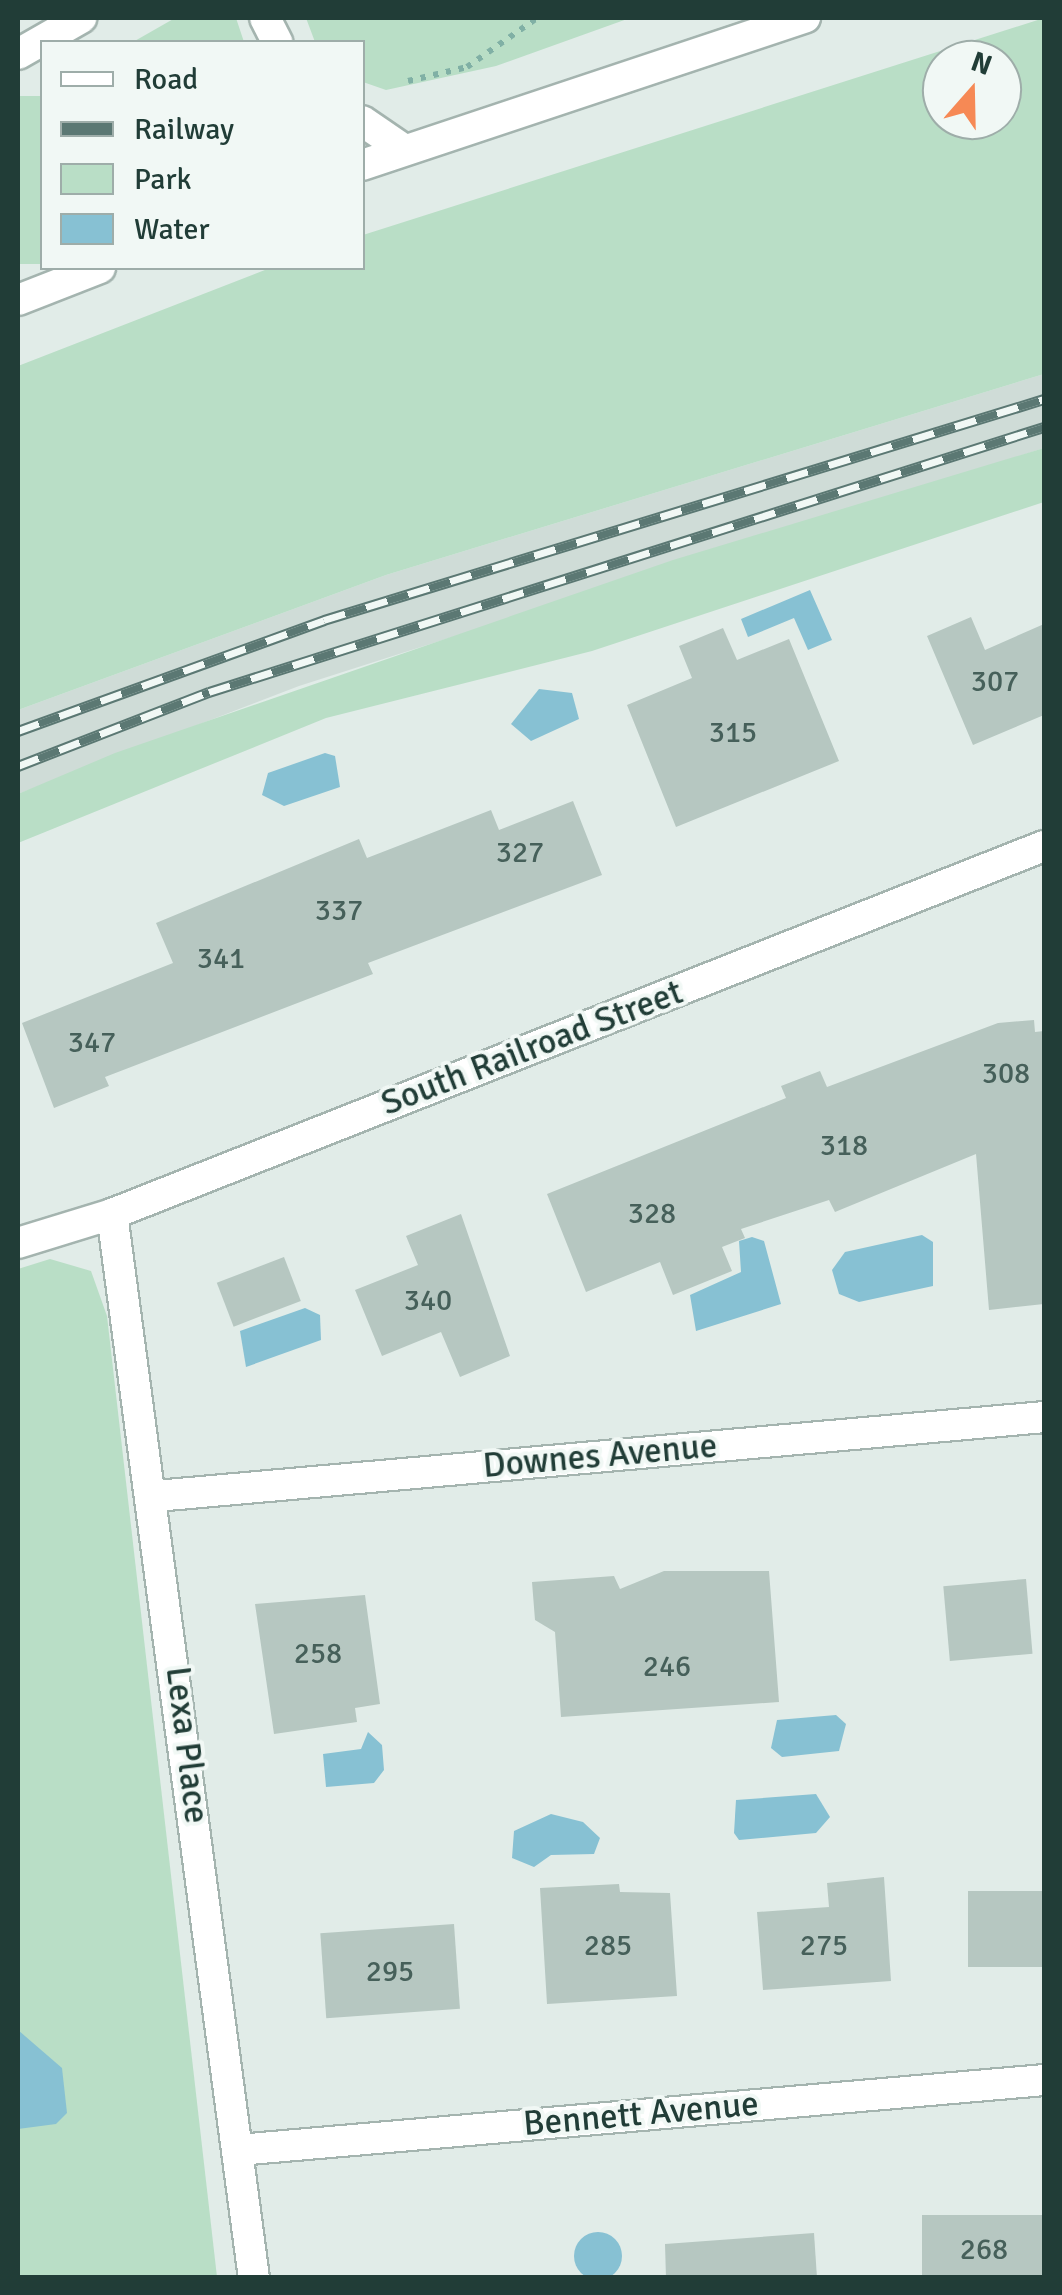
<!DOCTYPE html>
<style>
body{margin:0}
#map{position:relative;width:1062px;height:2295px;overflow:hidden;background:#e1ece8;font-family:Signika,sans-serif}
div>[style]{position:absolute}
.built>*{inset:0;background:#cfdcd7}
.green>*{inset:0;background:#b9dec6;transform-origin:0 0}
.water>*{inset:0;background:#87c1d3}
.round{border-radius:50%}
.building>*{inset:0;background:#b6c7c1;transform-origin:0 0}
.path>*{height:6px;margin-top:-3px;transform-origin:0;background:repeating-linear-gradient(90deg,#80b0a5 0 5px,transparent 0 13px)}
.roads{filter:drop-shadow(2px 0 #a4b4af) drop-shadow(-2px 0 #a4b4af) drop-shadow(0 2px #a4b4af) drop-shadow(0 -2px #a4b4af)}
.street>*{height:30px;margin:-15px;padding:0 15px;transform-origin:15px;border-radius:15px;background:#fff}
.secondary>*{height:30px;margin:-15px;padding:0 15px;transform-origin:15px;border-radius:15px;background:#fff}
.rail>*{height:11px;margin-top:-5.5px;transform-origin:0;background:repeating-linear-gradient(90deg,#f1f8f5 0 22px,#5b7873 0 44px);box-sizing:border-box;border-block:2px solid #5b7873}
span{translate:-50% -50%;white-space:nowrap;text-align:center;line-height:1.15;-webkit-text-stroke:8px #f1f8f5;paint-order:stroke}
.number-label{font-size:30px;color:#46605a}
.number-label span{-webkit-text-stroke-width:0}
.street-label{font-size:35px;color:#213d37}
.frame{position:absolute;inset:0;border:20px solid #213d37;pointer-events:none}
.legend{position:absolute;left:40px;top:40px;width:325px;height:230px;box-sizing:border-box;background:#f1f8f5;border:2px solid #9eada9;margin:0;padding:12px 18px;list-style:none;font-size:30px;color:#213d37}
.legend li{display:flex;align-items:center;gap:20px;height:50px}
.legend b{width:50px;border:2px solid #9eada9}
.north{position:absolute;left:922px;top:40px;width:100px;height:100px;box-sizing:border-box;background:#f1f8f5;border:2px solid #9eada9;border-radius:50%;rotate:20deg;font-size:28px;font-weight:700;line-height:40px;text-align:center;color:#213d37}
.north::after{content:'';display:block;margin:auto;width:35px;height:45px;background:#f68955;clip-path:polygon(50% 0,100% 100%,50% 72%,0 100%)}
</style>
<div id="map">
<div class="built">
<i style="clip-path:polygon(1044px 374px,1044px 448px,299px 686px,18px 794px,18px 710px,386px 575px)"></i>
</div>
<div class="green">
<i style="clip-path:polygon(175px 18px,236px 18px,244px 42px,133px 42px)"></i>
<i style="clip-path:polygon(306px 18px,630px 18px,496px 66px,386px 90px,363px 82px,362px 42px,315px 42px)"></i>
<i style="clip-path:polygon(evenodd,1044px 18px,1044px 374px,386px 575px,18px 710px,18px 366px,270px 268px,362px 268px,363px 235px,1044px 18px,942px 60px,1002px 60px,1002px 120px,942px 120px,942px 60px)"></i>
<i style="left:42px;top:96px;width:168px;height:28px;rotate:90deg"></i>
<i style="clip-path:polygon(1044px 448px,1044px 502px,592px 651px,326px 718px,18px 843px,18px 794px,115px 753px,673px 560px)"></i>
<i style="clip-path:polygon(50px 1259px,91px 1271px,107px 1316px,217px 2277px,18px 2278px,18px 1269px)"></i>
</div>
<div class="water">
<i style="clip-path:polygon(810px 590px,832px 640px,808px 650px,794px 618px,748px 637px,741px 619px)"></i>
<i style="clip-path:polygon(539px 689px,572px 693px,579px 719px,531px 741px,511px 724px)"></i>
<i style="clip-path:polygon(325px 753px,335px 756px,340px 787px,284px 806px,262px 795px,268px 773px)"></i>
<i style="clip-path:polygon(922px 1235px,933px 1242px,933px 1286px,859px 1302px,839px 1294px,832px 1270px,845px 1252px)"></i>
<i style="clip-path:polygon(752px 1237px,764px 1241px,781px 1304px,696px 1331px,690px 1295px,741px 1272px,739px 1241px)"></i>
<i style="clip-path:polygon(305px 1308px,320px 1315px,321px 1340px,246px 1367px,240px 1331px)"></i>
<i style="clip-path:polygon(836px 1715px,846px 1724px,839px 1751px,782px 1757px,771px 1748px,777px 1720px)"></i>
<i style="clip-path:polygon(368px 1732px,382px 1745px,384px 1770px,374px 1783px,326px 1787px,323px 1754px,361px 1749px)"></i>
<i style="clip-path:polygon(816px 1794px,830px 1817px,816px 1833px,739px 1840px,734px 1833px,736px 1800px)"></i>
<i style="clip-path:polygon(551px 1814px,583px 1822px,600px 1838px,594px 1854px,551px 1855px,534px 1867px,512px 1858px,514px 1831px)"></i>
<i style="clip-path:polygon(18px 2030px,62px 2068px,67px 2113px,56px 2124px,18px 2129px)"></i>
<i class="round" style="left:574px;top:2232px;width:48px;height:48px"></i>
</div>
<div class="building">
<i style="clip-path:polygon(971px 617px,985px 650px,1044px 624px,1044px 715px,973px 745px,927px 636px)"></i>
<i style="clip-path:polygon(723px 628px,737px 660px,789px 639px,839px 761px,676px 827px,627px 705px,692px 678px,679px 646px)"></i>
<i style="clip-path:polygon(573px 801px,602px 875px,368px 963px,373px 974px,105px 1077px,109px 1086px,54px 1108px,22px 1023px,173px 963px,156px 923px,359px 839px,367px 858px,491px 810px,499px 830px)"></i>
<i style="clip-path:polygon(1034px 1020px,1035px 1032px,1044px 1031px,1044px 1304px,989px 1310px,976px 1154px,835px 1212px,829px 1200px,741px 1229px,745px 1238px,722px 1247px,732px 1271px,673px 1295px,660px 1262px,586px 1292px,547px 1194px,786px 1098px,781px 1086px,820px 1071px,827px 1087px,998px 1023px)"></i>
<i style="clip-path:polygon(461px 1214px,510px 1356px,460px 1377px,441px 1332px,382px 1356px,355px 1290px,418px 1265px,406px 1236px)"></i>
<i style="left:284px;top:1257px;width:47px;height:72px;rotate:69deg"></i>
<i style="clip-path:polygon(664px 1571px,769px 1571px,779px 1702px,561px 1717px,555px 1632px,535px 1620px,532px 1582px,614px 1576px,620px 1589px)"></i>
<i style="left:1026px;top:1579px;width:75px;height:83px;rotate:85deg"></i>
<i style="clip-path:polygon(365px 1595px,380px 1704px,355px 1708px,357px 1722px,274px 1734px,255px 1604px)"></i>
<i style="clip-path:polygon(884px 1877px,891px 1981px,763px 1990px,757px 1912px,829px 1907px,827px 1883px)"></i>
<i style="clip-path:polygon(619px 1884px,620px 1892px,670px 1893px,677px 1996px,547px 2004px,540px 1888px)"></i>
<i style="left:1044px;top:1891px;width:76px;height:76px;rotate:90deg"></i>
<i style="left:454px;top:1924px;width:85px;height:134px;rotate:86deg"></i>
<i style="left:1044px;top:2215px;width:63px;height:122px;rotate:90deg"></i>
<i style="clip-path:polygon(814px 2233px,817px 2278px,666px 2278px,665px 2244px)"></i>
</div>
<div class="path">
<i style="left:408px;top:81px;width:61px;rotate:-13.3deg"></i>
<i style="left:467px;top:67px;width:85px;rotate:-35deg"></i>
</div>
<div class="roads">
<div class="street">
<i style="left:265px;top:18px;width:27px;rotate:63deg"></i>
<i style="left:362px;top:121px;width:50px;rotate:34.3deg"></i>
<i style="left:362px;top:165px;width:467px;rotate:-18.4deg"></i>
<i style="left:18px;top:300px;width:88px;rotate:-21.3deg"></i>
<i style="left:112px;top:1214px;width:1073px;rotate:82.4deg"></i>
<i style="left:18px;top:1243px;width:98px;rotate:-17.1deg"></i>
<i style="left:112px;top:1214px;width:1002px;rotate:-21.55deg"></i>
<i style="left:156px;top:1496px;width:892px;rotate:-5.08deg"></i>
<i style="left:238px;top:2150px;width:809px;rotate:-4.96deg"></i>
</div>
<div class="secondary">
<i style="left:18px;top:54px;width:73px;rotate:-29.7deg"></i>
</div>
</div>
<div class="rail">
<i style="left:18px;top:731px;width:326px;rotate:-19.9deg"></i>
<i style="left:324px;top:620px;width:753px;rotate:-17.06deg"></i>
<i style="left:18px;top:766px;width:205px;rotate:-21.2deg"></i>
<i style="left:209px;top:692px;width:876px;rotate:-17.61deg"></i>
</div>
<div class="number-label">
<span style="left:995px;top:682px">307</span>
<span style="left:733px;top:733px">315</span>
<span style="left:520px;top:853px">327</span>
<span style="left:339px;top:911px">337</span>
<span style="left:221px;top:959px">341</span>
<span style="left:92px;top:1043px">347</span>
<span style="left:1006px;top:1074px">308</span>
<span style="left:844px;top:1146px">318</span>
<span style="left:652px;top:1214px">328</span>
<span style="left:428px;top:1301px">340</span>
<span style="left:318px;top:1654px">258</span>
<span style="left:667px;top:1667px">246</span>
<span style="left:608px;top:1946px">285</span>
<span style="left:824px;top:1946px">275</span>
<span style="left:390px;top:1972px">295</span>
<span style="left:984px;top:2250px">268</span>
</div>
<div class="street-label">
<span style="left:532px;top:1048px;rotate:-21deg">South Railroad Street</span>
<span style="left:600px;top:1456px;rotate:-5deg">Downes Avenue</span>
<span style="left:187px;top:1745px;rotate:83deg">Lexa Place</span>
<span style="left:641px;top:2114px;rotate:-5deg">Bennett Avenue</span>
</div>
<div class="frame"></div>
<ul class="legend">
<li><b style="height:12px;background:#fff"></b>Road</li>
<li><b style="height:12px;background:#5b7873"></b>Railway</li>
<li><b style="height:28px;background:#b9dec6"></b>Park</li>
<li><b style="height:28px;background:#87c1d3"></b>Water</li>
</ul>
<div class="north">N</div>
</div>
